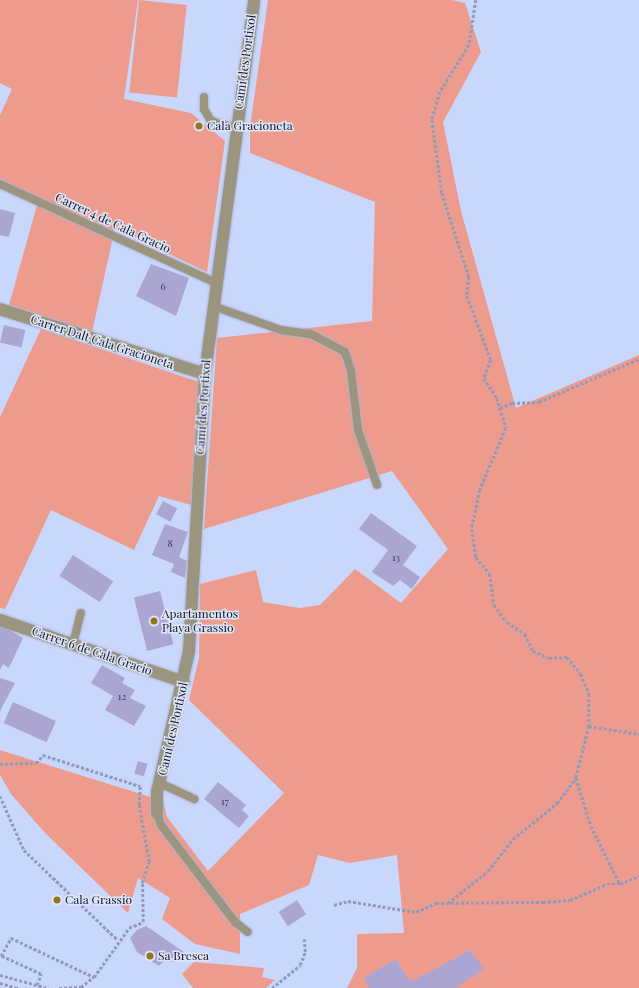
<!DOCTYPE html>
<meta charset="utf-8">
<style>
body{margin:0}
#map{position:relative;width:639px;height:988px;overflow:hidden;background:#cad7fd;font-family:"Playfair Display",serif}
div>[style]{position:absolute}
.green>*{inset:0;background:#ed9b8c;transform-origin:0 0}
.building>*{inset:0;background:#aba5d4;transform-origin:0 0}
.path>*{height:2.5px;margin-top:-1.25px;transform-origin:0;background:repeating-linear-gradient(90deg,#909aba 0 3px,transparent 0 5px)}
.roads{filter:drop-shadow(0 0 1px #a9b4d6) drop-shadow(0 0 1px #a9b4d6)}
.lane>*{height:8px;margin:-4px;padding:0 4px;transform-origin:4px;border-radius:4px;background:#9b947f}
.street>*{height:12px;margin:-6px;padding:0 6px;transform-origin:6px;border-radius:6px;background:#9b947f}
.dots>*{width:11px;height:11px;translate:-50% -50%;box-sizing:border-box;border:2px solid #dee5f8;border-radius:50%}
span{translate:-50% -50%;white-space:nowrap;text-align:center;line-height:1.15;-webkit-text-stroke:3px #dee5f8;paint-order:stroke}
.number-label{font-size:10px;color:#373951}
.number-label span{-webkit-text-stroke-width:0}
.street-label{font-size:12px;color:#101525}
.poi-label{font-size:12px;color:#101525}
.left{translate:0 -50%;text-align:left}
</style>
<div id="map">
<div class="green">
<i style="clip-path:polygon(0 0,138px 0,124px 99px,191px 113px,225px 141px,207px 272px,115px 228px,92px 332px,9px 305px,39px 198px,0 179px,0 115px,12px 89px,0 83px)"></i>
<i style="left:139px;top:0;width:48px;height:93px;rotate:6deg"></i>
<i style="clip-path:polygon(268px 0,452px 0,465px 3px,481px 52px,443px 122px,461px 211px,516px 408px,639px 355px,639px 988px,347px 988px,357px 968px,357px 934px,404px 933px,397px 855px,350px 863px,318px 855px,309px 885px,240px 914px,240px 954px,195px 944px,162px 919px,170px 898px,138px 878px,128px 913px,45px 833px,11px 794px,0 775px,0 750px,163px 801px,167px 817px,208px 871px,284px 793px,189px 700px,199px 658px,200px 584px,256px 570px,263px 602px,299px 608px,320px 605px,355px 569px,401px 603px,448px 549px,392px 471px,204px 529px,217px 338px,372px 321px,375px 202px,250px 153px,250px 127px)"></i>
<i style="clip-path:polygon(41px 329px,199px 382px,191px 505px,159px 496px,134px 550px,51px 510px,5px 609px,0 608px,0 417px)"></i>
<i style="clip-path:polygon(194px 962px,264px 968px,262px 977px,275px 980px,266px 988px,193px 988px,182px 974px)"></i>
</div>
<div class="building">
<i style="clip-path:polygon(0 209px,15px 213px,9px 237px,0 235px)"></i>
<i style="clip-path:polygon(151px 264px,189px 278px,176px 316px,136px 296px)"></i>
<i style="left:4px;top:325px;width:22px;height:18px;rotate:13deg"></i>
<i style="left:163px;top:501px;width:16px;height:15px;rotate:27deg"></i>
<i style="clip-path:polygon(371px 513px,417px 546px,403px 565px,420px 577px,412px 589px,400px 580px,393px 586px,372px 572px,388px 550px,359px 529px)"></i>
<i style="clip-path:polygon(165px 524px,188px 532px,179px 557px,187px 561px,185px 578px,171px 572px,174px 564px,152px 555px)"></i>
<i style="left:73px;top:555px;width:48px;height:25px;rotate:33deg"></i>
<i style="left:160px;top:591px;width:55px;height:27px;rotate:76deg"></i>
<i style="clip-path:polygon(0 624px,23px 638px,9px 668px,3px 664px,0 670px)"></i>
<i style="clip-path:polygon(102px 665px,125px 678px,122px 683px,135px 690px,130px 698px,146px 706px,134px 726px,105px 710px,113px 696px,91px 683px)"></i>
<i style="clip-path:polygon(0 678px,15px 683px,0 711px)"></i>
<i style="left:13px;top:702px;width:47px;height:23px;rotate:24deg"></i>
<i style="left:138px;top:761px;width:10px;height:13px;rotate:17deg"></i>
<i style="clip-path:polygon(218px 782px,246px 805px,242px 810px,249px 816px,239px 828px,204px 799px)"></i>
<i style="left:297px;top:900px;width:17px;height:22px;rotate:57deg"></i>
<i style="clip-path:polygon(146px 926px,184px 952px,181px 958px,175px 956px,174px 962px,164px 961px,159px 966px,137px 952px,130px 938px,137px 930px)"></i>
<i style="clip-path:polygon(470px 950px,484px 969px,455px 988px,369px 988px,364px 978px,396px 959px,408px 979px,413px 981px)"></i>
</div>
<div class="path">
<i style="left:476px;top:0;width:46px;rotate:98.8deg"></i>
<i style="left:469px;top:45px;width:55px;rotate:121.7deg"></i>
<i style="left:440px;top:92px;width:29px;rotate:106deg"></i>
<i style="left:432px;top:120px;width:74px;rotate:82.2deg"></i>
<i style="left:442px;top:193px;width:88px;rotate:72.2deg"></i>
<i style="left:469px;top:277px;width:19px;rotate:96deg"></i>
<i style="left:467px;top:296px;width:68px;rotate:69.4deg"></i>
<i style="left:491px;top:360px;width:19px;rotate:111deg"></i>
<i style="left:484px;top:378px;width:24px;rotate:57deg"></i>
<i style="left:497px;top:398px;width:31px;rotate:73deg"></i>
<i style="left:506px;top:428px;width:67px;rotate:112.8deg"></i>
<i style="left:480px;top:490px;width:40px;rotate:102deg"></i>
<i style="left:472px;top:529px;width:28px;rotate:82deg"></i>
<i style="left:476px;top:557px;width:22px;rotate:51deg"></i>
<i style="left:490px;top:574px;width:31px;rotate:83deg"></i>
<i style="left:494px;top:605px;width:21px;rotate:53deg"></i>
<i style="left:507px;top:622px;width:22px;rotate:34deg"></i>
<i style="left:525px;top:634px;width:19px;rotate:65deg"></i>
<i style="left:533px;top:651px;width:17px;rotate:24deg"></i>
<i style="left:549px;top:658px;width:18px;rotate:-3deg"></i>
<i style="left:567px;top:657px;width:22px;rotate:51deg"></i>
<i style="left:581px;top:674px;width:22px;rotate:68deg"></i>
<i style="left:589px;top:694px;width:32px;rotate:90deg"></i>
<i style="left:589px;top:726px;width:54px;rotate:104deg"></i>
<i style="left:576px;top:778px;width:50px;rotate:72.6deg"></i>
<i style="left:591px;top:826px;width:65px;rotate:63.4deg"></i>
<i style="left:500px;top:408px;width:13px;rotate:-23deg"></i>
<i style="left:512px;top:403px;width:27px;rotate:-2deg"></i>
<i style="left:539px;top:402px;width:109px;rotate:-23.3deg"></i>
<i style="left:589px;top:726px;width:51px;rotate:9.1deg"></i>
<i style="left:0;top:764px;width:36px;rotate:-2deg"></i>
<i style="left:36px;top:763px;width:11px;rotate:-49deg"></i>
<i style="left:43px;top:755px;width:102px;rotate:17.7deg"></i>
<i style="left:0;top:796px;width:59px;rotate:66deg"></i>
<i style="left:24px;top:850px;width:130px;rotate:43.8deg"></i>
<i style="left:448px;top:903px;width:51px;rotate:-38.7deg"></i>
<i style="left:488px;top:871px;width:41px;rotate:-52deg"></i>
<i style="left:513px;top:839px;width:57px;rotate:-39.3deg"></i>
<i style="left:557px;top:803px;width:31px;rotate:-53deg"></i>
<i style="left:334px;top:905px;width:15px;rotate:-16deg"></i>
<i style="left:348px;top:901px;width:69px;rotate:9.2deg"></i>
<i style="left:416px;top:912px;width:22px;rotate:-24deg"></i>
<i style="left:436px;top:903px;width:107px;rotate:-0.5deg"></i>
<i style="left:543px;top:902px;width:27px;rotate:-4deg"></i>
<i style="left:570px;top:900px;width:40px;rotate:-23.4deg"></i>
<i style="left:607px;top:884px;width:13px"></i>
<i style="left:620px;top:884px;width:21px;rotate:-23deg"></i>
<i style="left:0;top:975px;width:50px;rotate:15.2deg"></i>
<i style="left:0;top:983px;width:19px;rotate:16deg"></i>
<i style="left:37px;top:985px;width:12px;rotate:-70deg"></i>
<i style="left:41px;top:974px;width:44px;rotate:-155.8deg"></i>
<i style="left:1px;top:956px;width:21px;rotate:-61deg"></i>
<i style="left:11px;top:938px;width:92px;rotate:25.2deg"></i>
<i style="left:59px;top:988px;width:22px;rotate:-3deg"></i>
<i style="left:81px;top:987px;width:16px;rotate:-38deg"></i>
<i style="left:94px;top:977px;width:60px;rotate:-54.5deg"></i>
<i style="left:129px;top:928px;width:15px;rotate:-23deg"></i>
<i style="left:143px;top:922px;width:39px;rotate:-91deg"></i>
<i style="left:142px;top:883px;width:22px;rotate:-72deg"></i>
<i style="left:149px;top:862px;width:58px;rotate:-100deg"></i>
<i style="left:139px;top:805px;width:19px;rotate:-87deg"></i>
<i style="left:272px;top:988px;width:36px;rotate:-39deg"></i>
<i style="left:300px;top:965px;width:14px;rotate:-69deg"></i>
<i style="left:305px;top:952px;width:13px;rotate:-94deg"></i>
</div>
<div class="roads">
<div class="lane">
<i style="left:204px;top:97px;width:12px;rotate:90deg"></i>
<i style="left:204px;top:109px;width:14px;rotate:60deg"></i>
<i style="left:211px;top:121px;width:26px;rotate:16deg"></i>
<i style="left:0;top:184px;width:238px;rotate:24.6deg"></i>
<i style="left:213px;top:306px;width:72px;rotate:19.4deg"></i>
<i style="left:281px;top:330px;width:30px;rotate:8deg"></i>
<i style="left:311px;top:334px;width:38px;rotate:28deg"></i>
<i style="left:345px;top:352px;width:20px;rotate:72deg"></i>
<i style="left:351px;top:371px;width:59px;rotate:83.2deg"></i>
<i style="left:358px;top:430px;width:58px;rotate:70.9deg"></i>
<i style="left:73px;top:644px;width:32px;rotate:-76deg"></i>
<i style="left:160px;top:783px;width:38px;rotate:25deg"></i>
<i style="left:157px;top:813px;width:13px;rotate:72deg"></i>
<i style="left:161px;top:825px;width:122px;rotate:52.7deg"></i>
<i style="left:235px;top:922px;width:16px;rotate:38deg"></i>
</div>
<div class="street">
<i style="left:0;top:309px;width:215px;rotate:17.6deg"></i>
<i style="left:0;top:620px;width:194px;rotate:18.6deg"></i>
<i style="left:157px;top:813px;width:21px;rotate:-90deg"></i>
<i style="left:157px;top:792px;width:145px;rotate:-77.2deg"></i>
<i style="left:189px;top:651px;width:277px;rotate:-86.7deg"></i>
<i style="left:205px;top:374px;width:377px;rotate:-82.5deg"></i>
</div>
</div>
<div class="dots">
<i style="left:199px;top:126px;background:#92771d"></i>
<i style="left:154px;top:621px;background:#92771d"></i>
<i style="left:57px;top:900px;background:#92771d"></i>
<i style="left:150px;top:956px;background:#92771d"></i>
</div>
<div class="number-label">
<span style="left:163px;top:287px">6</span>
<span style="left:170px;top:544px">8</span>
<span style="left:396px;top:558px">13</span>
<span style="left:122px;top:697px">12</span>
<span style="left:225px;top:802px">17</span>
</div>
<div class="street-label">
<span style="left:245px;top:62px;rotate:-82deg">Camí des Portixol</span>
<span style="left:113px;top:223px;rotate:25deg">Carrer 4 de Cala Gracio</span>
<span style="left:102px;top:342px;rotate:18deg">Carrer Dalt Cala Gracioneta</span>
<span style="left:203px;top:407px;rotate:-86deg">Camí des Portixol</span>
<span style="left:92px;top:651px;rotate:19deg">Carrer 6 de Cala Gracio</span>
<span style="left:173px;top:729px;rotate:-77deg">Camí des Portixol</span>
</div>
<div class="poi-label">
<span class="left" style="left:207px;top:126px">Cala Gracioneta</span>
<span class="left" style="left:162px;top:621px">Apartamentos<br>Playa Grassio</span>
<span class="left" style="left:65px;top:900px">Cala Grassio</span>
<span class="left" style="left:158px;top:956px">Sa Bresca</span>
</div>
</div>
